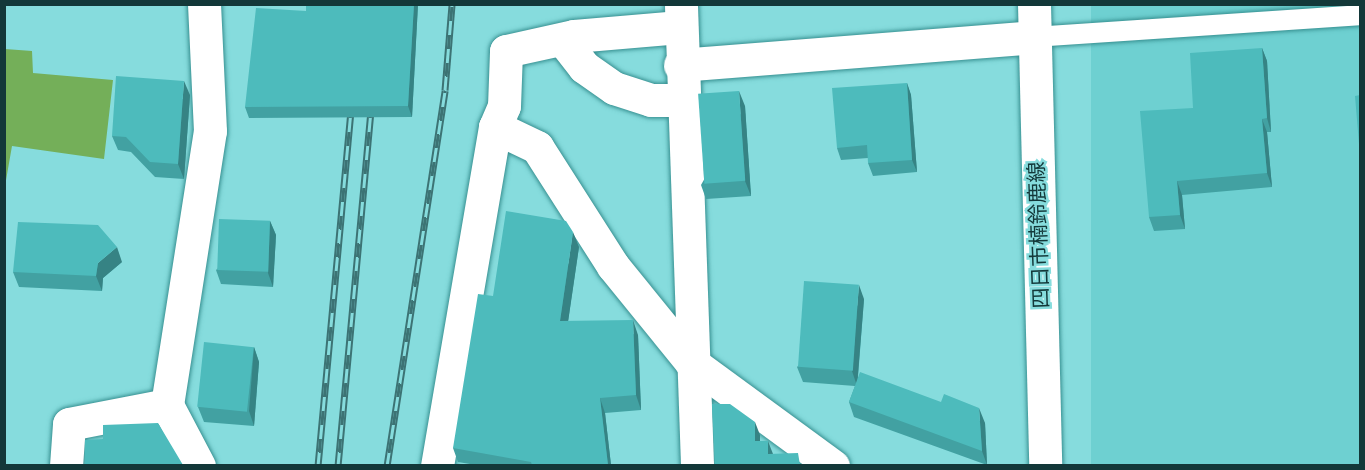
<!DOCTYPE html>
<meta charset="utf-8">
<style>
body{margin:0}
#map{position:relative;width:1365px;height:470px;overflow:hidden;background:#86dcdd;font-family:"Noto Sans","Noto Sans JP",sans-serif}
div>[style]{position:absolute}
.built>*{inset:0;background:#6ed0d1;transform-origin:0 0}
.green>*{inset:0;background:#74af59}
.roads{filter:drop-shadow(0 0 2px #379091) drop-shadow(0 0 2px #379091)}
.lane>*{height:20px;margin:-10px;padding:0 10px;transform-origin:10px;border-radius:10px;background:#fff}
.street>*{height:33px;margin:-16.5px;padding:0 16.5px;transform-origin:16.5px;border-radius:16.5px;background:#fff}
.primary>*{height:33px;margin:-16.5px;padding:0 16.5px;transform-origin:16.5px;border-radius:16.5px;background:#fff}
.rail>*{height:7px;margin-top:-3.5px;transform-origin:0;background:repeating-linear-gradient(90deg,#86dcdd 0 14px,#3c7374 0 28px);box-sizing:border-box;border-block:2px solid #3c7374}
.wall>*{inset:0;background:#42a1a2}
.shaded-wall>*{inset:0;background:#368384}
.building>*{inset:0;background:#4dbbbc;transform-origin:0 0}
span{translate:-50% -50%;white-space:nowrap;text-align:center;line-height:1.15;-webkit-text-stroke:5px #86dcdd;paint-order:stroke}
.street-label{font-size:21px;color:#133839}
.frame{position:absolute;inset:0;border:6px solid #133839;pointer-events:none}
</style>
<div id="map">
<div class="built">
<i style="left:1091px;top:5px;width:269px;height:460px"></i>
</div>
<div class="green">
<i style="clip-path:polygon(5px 49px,32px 51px,33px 73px,113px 80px,104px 159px,12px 146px,5px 186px)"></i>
</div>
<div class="roads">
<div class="lane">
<i style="left:1032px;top:37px;width:329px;rotate:-3.8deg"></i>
</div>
<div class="street">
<i style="left:681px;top:6px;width:460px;rotate:88deg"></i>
<i style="left:563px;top:40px;width:34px;rotate:52deg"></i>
<i style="left:584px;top:67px;width:37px;rotate:35deg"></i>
<i style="left:614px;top:88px;width:39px;rotate:18deg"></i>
<i style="left:651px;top:100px;width:30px"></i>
<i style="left:680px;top:65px;width:353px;rotate:-4.5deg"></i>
<i style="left:495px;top:127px;width:47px;rotate:25.5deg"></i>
<i style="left:537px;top:147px;width:141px;rotate:57.4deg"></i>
<i style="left:613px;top:266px;width:124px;rotate:50.9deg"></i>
<i style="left:691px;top:362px;width:176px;rotate:36.2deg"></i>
<i style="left:66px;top:466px;width:42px;rotate:-85.9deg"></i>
<i style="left:69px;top:424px;width:100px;rotate:-11deg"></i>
<i style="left:199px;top:466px;width:69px;rotate:-117.7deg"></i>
<i style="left:167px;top:405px;width:277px;rotate:-81.1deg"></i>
<i style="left:210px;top:131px;width:127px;rotate:-92.7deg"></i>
<i style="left:437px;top:466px;width:344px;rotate:-80.3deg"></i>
<i style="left:495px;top:127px;width:23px;rotate:-67deg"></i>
<i style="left:504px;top:106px;width:55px;rotate:-87.9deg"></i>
<i style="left:506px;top:51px;width:70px;rotate:-12.4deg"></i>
<i style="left:574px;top:36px;width:106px;rotate:-4.9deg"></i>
</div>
<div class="primary">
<i style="left:1034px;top:4px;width:462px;rotate:88.6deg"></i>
</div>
</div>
<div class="rail">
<i style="left:318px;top:466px;width:368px;rotate:-84.7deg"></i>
<i style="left:338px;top:466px;width:368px;rotate:-84.7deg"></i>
<i style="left:387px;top:466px;width:380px;rotate:-81.2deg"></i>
<i style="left:445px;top:90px;width:86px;rotate:-85.3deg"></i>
</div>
<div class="wall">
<i style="clip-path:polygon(306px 4px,418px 4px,412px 117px,249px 118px,245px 107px,306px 11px)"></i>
<i style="clip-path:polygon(1262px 48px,1267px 61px,1271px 132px,1267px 132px,1272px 187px,1182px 195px,1185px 229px,1154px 231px,1149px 217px,1193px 108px)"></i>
<i style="clip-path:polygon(907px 83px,911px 95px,917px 172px,873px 176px,868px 163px,868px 158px,841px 160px,837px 148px)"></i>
<i style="clip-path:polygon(190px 95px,184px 179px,155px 177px,131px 152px,118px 150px,112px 136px)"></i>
<i style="clip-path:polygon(745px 106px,751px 196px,706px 199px,701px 185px)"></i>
<i style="clip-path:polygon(270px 221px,276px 235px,273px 287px,221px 284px,216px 270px)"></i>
<i style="clip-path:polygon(579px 247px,568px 321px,638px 335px,641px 410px,605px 413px,611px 465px,476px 465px,458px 462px,453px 448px)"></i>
<i style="clip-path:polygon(122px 262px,103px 278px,102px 291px,19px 287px,13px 272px)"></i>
<i style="clip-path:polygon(864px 299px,858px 377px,985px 423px,987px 465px,854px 417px,849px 402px,855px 386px,803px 382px,797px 367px)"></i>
<i style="clip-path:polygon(254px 347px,259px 362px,254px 426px,204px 422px,198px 407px)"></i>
</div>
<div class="shaded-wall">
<i style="clip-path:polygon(414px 4px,418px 4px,412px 117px,408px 106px)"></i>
<i style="clip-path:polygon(1262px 48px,1267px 61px,1271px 132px,1267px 118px)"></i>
<i style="clip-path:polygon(184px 81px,190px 95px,184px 179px,178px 164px)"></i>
<i style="clip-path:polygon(907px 83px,911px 95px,917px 172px,912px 160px)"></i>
<i style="clip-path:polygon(739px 91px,745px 106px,751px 196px,745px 181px)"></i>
<i style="clip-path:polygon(1262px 119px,1267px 132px,1272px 187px,1267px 173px)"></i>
<i style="clip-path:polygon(1177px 181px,1182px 195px,1185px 229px,1180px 215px)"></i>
<i style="clip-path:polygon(270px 221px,276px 235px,273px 287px,268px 273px)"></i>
<i style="clip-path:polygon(573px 232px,579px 247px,566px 336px,560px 321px)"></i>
<i style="clip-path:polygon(117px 247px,122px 262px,103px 278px,102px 291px,96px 276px,98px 263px)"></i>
<i style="clip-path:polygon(859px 285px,864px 299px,857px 386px,852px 371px)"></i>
<i style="clip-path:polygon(633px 320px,638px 335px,641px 410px,636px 395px)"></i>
<i style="clip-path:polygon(254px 347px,259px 362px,254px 426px,249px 411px)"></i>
<i style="clip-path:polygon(600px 398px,605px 413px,611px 465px,608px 465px)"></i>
<i style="clip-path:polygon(979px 408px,985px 423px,987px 465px,982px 451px)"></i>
<i style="clip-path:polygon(755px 422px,760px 435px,760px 455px,755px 441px)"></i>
<i style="clip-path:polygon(768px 441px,773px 454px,768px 454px)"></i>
</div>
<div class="building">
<i style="clip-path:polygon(306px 4px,414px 4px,408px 106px,245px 107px,256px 8px,306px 11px)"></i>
<i style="clip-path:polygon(1262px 48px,1267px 118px,1262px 119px,1267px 173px,1177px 181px,1180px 215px,1149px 217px,1140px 111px,1193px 108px,1190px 53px)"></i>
<i style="clip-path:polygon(116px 76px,184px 81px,178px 164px,150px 162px,126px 137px,112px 136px)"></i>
<i style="clip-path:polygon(907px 83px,912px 160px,868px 163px,867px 145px,837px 148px,832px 88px)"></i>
<i style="left:739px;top:91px;width:90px;height:41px;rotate:86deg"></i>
<i style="clip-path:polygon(1360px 95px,1360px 143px,1359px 144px,1355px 96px)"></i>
<i style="clip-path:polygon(506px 211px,566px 221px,573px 232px,560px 321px,633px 320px,636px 395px,600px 398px,608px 465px,532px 465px,531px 462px,453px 448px,478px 294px,493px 296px)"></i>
<i style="left:219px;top:219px;width:51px;height:51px;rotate:2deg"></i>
<i style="clip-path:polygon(18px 222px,98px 225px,117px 247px,98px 263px,96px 276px,13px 272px)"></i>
<i style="left:804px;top:281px;width:55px;height:86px;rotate:4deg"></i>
<i style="left:204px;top:342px;width:50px;height:65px;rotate:6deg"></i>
<i style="clip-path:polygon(860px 372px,941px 402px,944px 394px,979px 408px,982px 451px,849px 402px)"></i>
<i style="clip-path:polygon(712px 404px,730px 404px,755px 422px,755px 441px,768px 441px,768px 454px,798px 453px,800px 465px,715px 465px)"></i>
<i style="clip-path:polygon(158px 423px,183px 465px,85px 465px,85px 440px,103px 439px,103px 425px)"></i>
</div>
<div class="street-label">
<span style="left:1038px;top:235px;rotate:-92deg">四日市楠鈴鹿線</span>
</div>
<div class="frame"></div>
</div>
